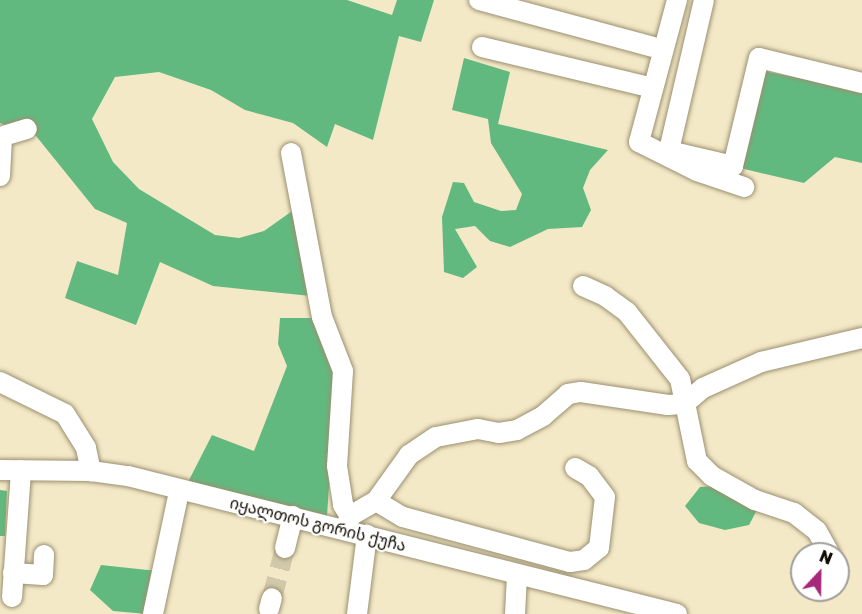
<!DOCTYPE html>
<meta charset="utf-8">
<style>
body{margin:0}
#map{position:relative;width:862px;height:614px;overflow:hidden;background:#f4e9c7;font-family:"Golos Text","Noto Sans Georgian",sans-serif}
div>[style]{position:absolute}
.forest>*{inset:0;background:#62b97f}
.minor-tunnel>*{height:20px;margin-top:-10px;transform-origin:0;background:repeating-linear-gradient(90deg,#d2c8aa 0 20px,transparent 0 30px)}
.roads{filter:drop-shadow(0 0 2px #9a9070) drop-shadow(0 0 2px #9a9070)}
.minor>*{height:20px;margin:-10px;padding:0 10px;transform-origin:10px;border-radius:10px;background:#fff}
span{translate:-50% -50%;white-space:nowrap;text-align:center;line-height:1.15;-webkit-text-stroke:4.5px #fff;paint-order:stroke}
.street-label{font-size:16px;color:#110d03}
.north{position:absolute;left:790px;top:542px;width:60px;height:60px;box-sizing:border-box;background:#fff;border:2px solid #a09e9a;border-radius:50%;rotate:22deg;font-size:16px;font-weight:700;line-height:24px;text-align:center;color:#110d03}
.north::after{content:'';display:block;margin:auto;width:21px;height:27px;background:#a5287b;clip-path:polygon(50% 0,100% 100%,50% 72%,0 100%)}
</style>
<div id="map">
<div class="forest">
<i style="clip-path:polygon(0 0,347px 0,392px 15px,397px 0,434px 0,421px 42px,399px 36px,373px 140px,335px 124px,327px 147px,293px 123px,245px 110px,211px 90px,159px 72px,115px 77px,92px 119px,113px 162px,139px 189px,215px 235px,239px 238px,264px 231px,295px 209px,311px 296px,213px 286px,160px 262px,136px 325px,65px 298px,77px 261px,118px 275px,127px 223px,95px 209px,28px 126px,10px 127px,0 123px)"></i>
<i style="clip-path:polygon(464px 58px,510px 72px,498px 124px,608px 150px,590px 170px,583px 188px,591px 210px,582px 227px,548px 229px,510px 247px,490px 241px,475px 226px,455px 229px,477px 267px,463px 278px,444px 272px,442px 217px,453px 182px,464px 183px,474px 202px,501px 211px,516px 210px,522px 194px,491px 143px,488px 119px,452px 110px)"></i>
<i style="clip-path:polygon(763px 71px,862px 91px,862px 163px,835px 157px,804px 183px,740px 168px)"></i>
<i style="clip-path:polygon(280px 318px,313px 318px,337px 369px,327px 516px,186px 486px,212px 435px,254px 451px,287px 366px,278px 344px)"></i>
<i style="clip-path:polygon(716px 486px,757px 510px,749px 525px,725px 530px,699px 523px,685px 506px,700px 487px)"></i>
<i style="clip-path:polygon(0 490px,7px 491px,5px 536px,0 536px)"></i>
<i style="clip-path:polygon(101px 565px,157px 571px,147px 614px,113px 611px,90px 590px)"></i>
</div>
<div class="minor-tunnel">
<i style="left:272px;top:598px;width:52px;rotate:-75.4deg"></i>
</div>
<div class="roads">
<div class="minor">
<i style="left:479px;top:0;width:180px;rotate:15.1deg"></i>
<i style="left:677px;top:0;width:147px;rotate:105deg"></i>
<i style="left:639px;top:142px;width:65px;rotate:26.6deg"></i>
<i style="left:697px;top:171px;width:50px;rotate:18.8deg"></i>
<i style="left:704px;top:0;width:155px;rotate:103.1deg"></i>
<i style="left:669px;top:151px;width:66px;rotate:13.2deg"></i>
<i style="left:733px;top:166px;width:111px;rotate:-76.5deg"></i>
<i style="left:759px;top:58px;width:106px;rotate:13.6deg"></i>
<i style="left:482px;top:47px;width:176px;rotate:13.5deg"></i>
<i style="left:0;top:137px;width:28px;rotate:-17deg"></i>
<i style="left:291px;top:153px;width:167px;rotate:79.3deg"></i>
<i style="left:322px;top:317px;width:58px;rotate:68.7deg"></i>
<i style="left:343px;top:371px;width:95px;rotate:93.6deg"></i>
<i style="left:337px;top:466px;width:39px;rotate:81deg"></i>
<i style="left:343px;top:505px;width:13px;rotate:58deg"></i>
<i style="left:350px;top:516px;width:12px;rotate:110deg"></i>
<i style="left:0;top:176px;width:38px;rotate:-87deg"></i>
<i style="left:583px;top:286px;width:24px;rotate:24deg"></i>
<i style="left:605px;top:296px;width:27px;rotate:36deg"></i>
<i style="left:627px;top:312px;width:85px;rotate:51.7deg"></i>
<i style="left:680px;top:379px;width:84px;rotate:78.3deg"></i>
<i style="left:697px;top:461px;width:21px;rotate:45deg"></i>
<i style="left:712px;top:476px;width:49px;rotate:29.2deg"></i>
<i style="left:755px;top:500px;width:41px;rotate:18.4deg"></i>
<i style="left:794px;top:513px;width:29px;rotate:38deg"></i>
<i style="left:817px;top:531px;width:26px;rotate:61deg"></i>
<i style="left:0;top:382px;width:72px;rotate:26.2deg"></i>
<i style="left:65px;top:414px;width:40px;rotate:58deg"></i>
<i style="left:86px;top:448px;width:24px;rotate:78deg"></i>
<i style="left:0;top:470px;width:91px;rotate:0.6deg"></i>
<i style="left:91px;top:471px;width:37px;rotate:8deg"></i>
<i style="left:128px;top:476px;width:566px;rotate:14.11deg"></i>
<i style="left:376px;top:501px;width:31px;rotate:31deg"></i>
<i style="left:403px;top:517px;width:173px;rotate:15.1deg"></i>
<i style="left:570px;top:562px;width:14px;rotate:-8deg"></i>
<i style="left:584px;top:560px;width:19px;rotate:-39deg"></i>
<i style="left:599px;top:548px;width:51px;rotate:-83.3deg"></i>
<i style="left:605px;top:497px;width:26px;rotate:-127deg"></i>
<i style="left:589px;top:476px;width:16px;rotate:-150deg"></i>
<i style="left:350px;top:516px;width:30px;rotate:-30deg"></i>
<i style="left:376px;top:501px;width:57px;rotate:-54.3deg"></i>
<i style="left:409px;top:455px;width:32px;rotate:-34deg"></i>
<i style="left:436px;top:437px;width:43px;rotate:-10.8deg"></i>
<i style="left:478px;top:429px;width:21px;rotate:11deg"></i>
<i style="left:499px;top:433px;width:18px;rotate:-9deg"></i>
<i style="left:517px;top:430px;width:30px;rotate:-28deg"></i>
<i style="left:543px;top:416px;width:33px;rotate:-41deg"></i>
<i style="left:568px;top:394px;width:13px;rotate:-9deg"></i>
<i style="left:581px;top:392px;width:88px;rotate:8.5deg"></i>
<i style="left:668px;top:405px;width:16px;rotate:-4deg"></i>
<i style="left:684px;top:404px;width:25px;rotate:-40deg"></i>
<i style="left:703px;top:388px;width:64px;rotate:-24.1deg"></i>
<i style="left:761px;top:362px;width:104px;rotate:-13.4deg"></i>
<i style="left:285px;top:548px;width:33px;rotate:-76deg"></i>
<i style="left:13px;top:573px;width:30px;rotate:4deg"></i>
<i style="left:43px;top:575px;width:20px;rotate:-87deg"></i>
<i style="left:12px;top:597px;width:127px;rotate:-85.9deg"></i>
<i style="left:269px;top:609px;width:11px;rotate:-75deg"></i>
<i style="left:153px;top:614px;width:125px;rotate:-78deg"></i>
<i style="left:357px;top:614px;width:80px;rotate:-82.8deg"></i>
<i style="left:515px;top:614px;width:39px;rotate:-87deg"></i>
</div>
</div>
<div class="street-label">
<span style="left:318px;top:524px;rotate:14deg">იყალთოს გორის ქუჩა</span>
</div>
<div class="north">N</div>
</div>
